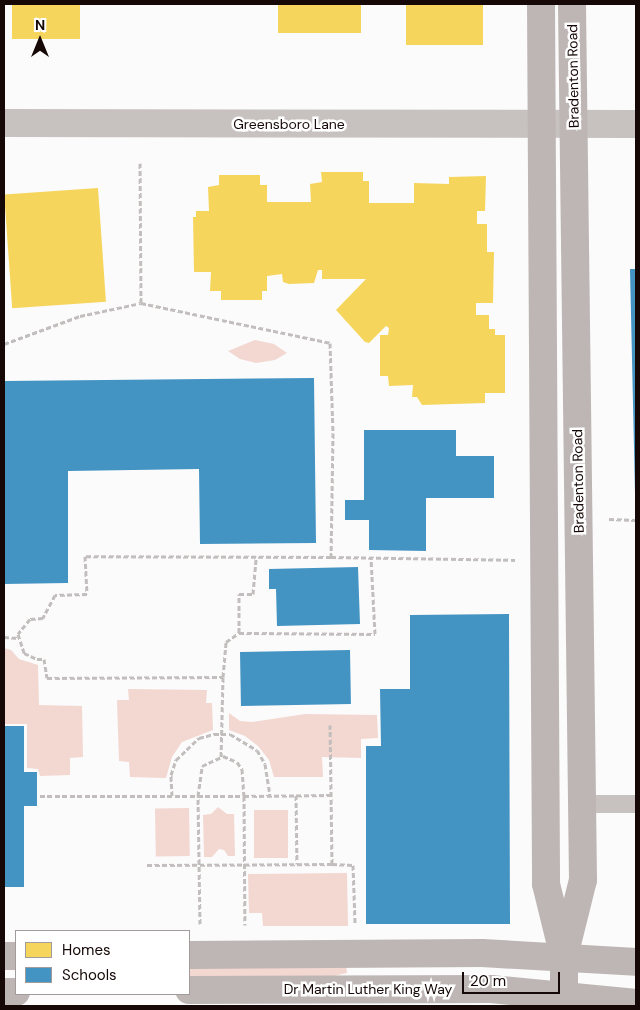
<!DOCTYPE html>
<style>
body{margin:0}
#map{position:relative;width:640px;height:1010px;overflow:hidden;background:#fbfbfb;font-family:"DM Sans",sans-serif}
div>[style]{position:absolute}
.green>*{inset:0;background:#f3d7d1;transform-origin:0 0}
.homes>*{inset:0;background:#f6d55c;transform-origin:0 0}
.schools>*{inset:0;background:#4393c3;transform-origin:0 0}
.path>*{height:3px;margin-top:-1.5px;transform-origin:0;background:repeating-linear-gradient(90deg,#c2bebd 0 5px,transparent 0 7.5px)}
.lane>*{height:18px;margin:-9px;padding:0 9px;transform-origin:9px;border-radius:9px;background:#c7c2c0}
.street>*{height:28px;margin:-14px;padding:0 14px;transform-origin:14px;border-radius:14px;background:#c7c2c0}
.secondary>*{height:28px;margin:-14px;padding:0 14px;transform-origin:14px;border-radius:14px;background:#bdb6b4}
span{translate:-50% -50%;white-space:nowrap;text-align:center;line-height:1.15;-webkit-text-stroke:5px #fff;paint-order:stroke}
.street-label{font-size:14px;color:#150806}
.frame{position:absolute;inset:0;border:5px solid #150806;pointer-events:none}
.legend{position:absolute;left:15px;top:930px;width:175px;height:65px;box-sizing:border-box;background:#fff;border:1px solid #a19c9b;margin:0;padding:6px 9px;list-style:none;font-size:15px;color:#150806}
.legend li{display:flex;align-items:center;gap:10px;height:25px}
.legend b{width:25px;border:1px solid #a19c9b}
.north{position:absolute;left:15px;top:15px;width:50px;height:50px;-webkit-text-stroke:4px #fff;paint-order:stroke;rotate:0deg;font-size:14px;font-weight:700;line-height:20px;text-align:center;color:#150806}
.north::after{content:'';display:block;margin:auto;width:18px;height:22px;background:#150806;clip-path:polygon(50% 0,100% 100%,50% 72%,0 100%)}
.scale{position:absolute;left:462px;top:972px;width:98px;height:22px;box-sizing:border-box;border:2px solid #150806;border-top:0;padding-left:6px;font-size:15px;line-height:18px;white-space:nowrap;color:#150806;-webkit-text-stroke:4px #fff;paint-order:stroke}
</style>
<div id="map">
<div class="green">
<i style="clip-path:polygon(255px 340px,274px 344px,287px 353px,275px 360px,256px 363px,240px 359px,228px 351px)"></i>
<i style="clip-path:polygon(4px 648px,11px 650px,19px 659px,38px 665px,39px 705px,82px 706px,83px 757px,70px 758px,70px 775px,40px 776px,38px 769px,27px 768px,27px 724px,4px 724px)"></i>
<i style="clip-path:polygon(128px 689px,207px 690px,206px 703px,212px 703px,213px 730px,182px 742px,172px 757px,166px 778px,130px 777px,129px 762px,119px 761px,117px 700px,129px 700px)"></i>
<i style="clip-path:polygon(229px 713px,240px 721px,252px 722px,305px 714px,377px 715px,378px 738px,361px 739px,361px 758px,322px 757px,323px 777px,274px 777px,269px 760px,258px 746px,245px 736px,229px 730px)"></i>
<i style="clip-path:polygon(218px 807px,227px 814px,234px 814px,235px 856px,228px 856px,224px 850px,219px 849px,212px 857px,204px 857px,203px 815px,211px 814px)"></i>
<i style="left:189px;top:808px;width:48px;height:34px;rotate:89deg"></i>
<i style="left:254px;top:810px;width:34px;height:48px"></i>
<i style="clip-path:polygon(347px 873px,348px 926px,263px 926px,262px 913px,249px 913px,248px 874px)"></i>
<i style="clip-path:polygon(346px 965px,347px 973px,330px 977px,189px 979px,189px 966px)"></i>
</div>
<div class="homes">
<i style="left:12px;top:4px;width:68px;height:35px"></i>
<i style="left:278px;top:4px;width:83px;height:29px"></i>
<i style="left:406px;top:4px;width:77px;height:41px"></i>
<i style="clip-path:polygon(321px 172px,363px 172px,363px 181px,369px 181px,369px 203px,414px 203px,414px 183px,449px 184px,449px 177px,486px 176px,485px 211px,477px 211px,477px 224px,487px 224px,487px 252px,494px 252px,493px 303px,476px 303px,476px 315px,489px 315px,489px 329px,495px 329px,495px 335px,505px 335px,505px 393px,485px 393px,485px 403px,422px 405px,417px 397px,412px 397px,413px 385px,389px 386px,388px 376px,380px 376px,380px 335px,388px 335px,389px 328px,386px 326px,369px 343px,365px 342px,336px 310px,366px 279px,322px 279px,322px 270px,318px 270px,314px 283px,289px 284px,283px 282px,282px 274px,267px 276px,267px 291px,262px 291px,262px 300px,221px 300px,221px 291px,210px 291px,211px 272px,194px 272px,193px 217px,196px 217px,196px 211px,209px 211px,208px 187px,219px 185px,219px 175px,260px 175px,260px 185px,267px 185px,267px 202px,311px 202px,310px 184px,322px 182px)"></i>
<i style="left:98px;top:188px;width:114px;height:94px;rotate:86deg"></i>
</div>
<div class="schools">
<i style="clip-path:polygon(630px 269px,636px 269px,636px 493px,635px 493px)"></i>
<i style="clip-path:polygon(314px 378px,316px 543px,200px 544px,199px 469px,68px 471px,68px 583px,4px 584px,4px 381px)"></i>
<i style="clip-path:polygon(364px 430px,456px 430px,456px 456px,494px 456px,494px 498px,426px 498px,426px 551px,369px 550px,369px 520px,345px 520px,345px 500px,364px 500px)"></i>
<i style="clip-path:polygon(358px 567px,360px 624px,277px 626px,276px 589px,269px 589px,269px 569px)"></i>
<i style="clip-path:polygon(509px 614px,510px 924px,366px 924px,366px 746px,381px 746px,380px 689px,410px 689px,410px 615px)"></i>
<i style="left:350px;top:650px;width:54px;height:110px;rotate:89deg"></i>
<i style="clip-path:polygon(4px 726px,24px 726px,24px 772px,37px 772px,37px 806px,24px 806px,24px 887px,4px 887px)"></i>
</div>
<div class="path">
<i style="left:140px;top:163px;width:140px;rotate:89.6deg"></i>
<i style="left:4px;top:344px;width:81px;rotate:-20.2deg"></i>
<i style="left:80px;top:316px;width:62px;rotate:-12deg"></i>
<i style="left:141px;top:303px;width:193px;rotate:11.9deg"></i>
<i style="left:330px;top:343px;width:90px;rotate:88.1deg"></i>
<i style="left:333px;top:433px;width:124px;rotate:90.9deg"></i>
<i style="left:331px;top:557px;width:246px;rotate:-179.8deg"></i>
<i style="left:85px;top:556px;width:38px;rotate:87deg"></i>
<i style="left:87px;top:594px;width:32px;rotate:178deg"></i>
<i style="left:55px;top:595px;width:26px;rotate:118deg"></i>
<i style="left:43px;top:618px;width:13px;rotate:176deg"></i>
<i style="left:30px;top:619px;width:19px;rotate:129deg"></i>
<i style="left:18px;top:634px;width:20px;rotate:72deg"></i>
<i style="left:24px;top:653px;width:14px;rotate:25deg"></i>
<i style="left:37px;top:659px;width:7px"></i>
<i style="left:44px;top:659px;width:19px;rotate:81deg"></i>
<i style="left:47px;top:678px;width:176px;rotate:-0.3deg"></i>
<i style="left:223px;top:677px;width:80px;rotate:91.4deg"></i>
<i style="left:609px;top:519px;width:27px;rotate:2deg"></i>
<i style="left:331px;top:557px;width:184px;rotate:0.9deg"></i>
<i style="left:239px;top:633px;width:136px;rotate:0.4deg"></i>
<i style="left:375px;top:634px;width:76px;rotate:-93deg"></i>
<i style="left:4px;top:637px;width:14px;rotate:4deg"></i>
<i style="left:223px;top:677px;width:35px;rotate:-85deg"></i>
<i style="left:226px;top:642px;width:16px;rotate:-35deg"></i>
<i style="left:239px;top:633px;width:39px;rotate:-90deg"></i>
<i style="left:239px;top:594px;width:14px"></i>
<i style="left:253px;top:594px;width:38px;rotate:-85deg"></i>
<i style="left:296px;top:795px;width:69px;rotate:89.2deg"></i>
<i style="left:40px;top:796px;width:158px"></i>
<i style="left:198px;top:796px;width:30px;rotate:-82deg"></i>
<i style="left:202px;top:766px;width:23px;rotate:-25deg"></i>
<i style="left:223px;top:756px;width:15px;rotate:23deg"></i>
<i style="left:237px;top:762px;width:9px;rotate:54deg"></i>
<i style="left:242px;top:769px;width:27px;rotate:86deg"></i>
<i style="left:244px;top:796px;width:87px;rotate:-0.7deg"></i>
<i style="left:172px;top:796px;width:21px;rotate:-93deg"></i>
<i style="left:171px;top:775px;width:16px;rotate:-72deg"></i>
<i style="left:176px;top:760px;width:32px;rotate:-44deg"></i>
<i style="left:199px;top:738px;width:16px;rotate:-15deg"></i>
<i style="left:214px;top:734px;width:16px"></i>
<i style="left:230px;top:734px;width:31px;rotate:31deg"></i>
<i style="left:257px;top:750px;width:16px;rotate:60deg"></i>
<i style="left:265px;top:764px;width:32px;rotate:81deg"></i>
<i style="left:332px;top:864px;width:21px;rotate:3deg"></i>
<i style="left:353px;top:865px;width:58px;rotate:88deg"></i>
<i style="left:147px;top:865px;width:185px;rotate:-0.3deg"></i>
<i style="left:332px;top:864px;width:139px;rotate:-90.8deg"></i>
<i style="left:200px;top:924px;width:128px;rotate:-90.9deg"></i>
<i style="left:198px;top:796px;width:46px"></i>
<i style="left:244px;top:796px;width:129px;rotate:89.6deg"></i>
</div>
<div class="lane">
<i style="left:582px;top:804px;width:54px"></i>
</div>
<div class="street">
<i style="left:4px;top:123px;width:632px;rotate:0.09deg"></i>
</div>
<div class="secondary">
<i style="left:541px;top:4px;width:880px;rotate:89.67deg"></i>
<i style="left:546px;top:884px;width:71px;rotate:76.2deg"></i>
<i style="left:189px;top:955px;width:293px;rotate:-0.4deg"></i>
<i style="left:482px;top:953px;width:154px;rotate:3.3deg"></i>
<i style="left:4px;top:956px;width:12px"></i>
<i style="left:189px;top:990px;width:302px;rotate:-0.2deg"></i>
<i style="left:491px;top:989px;width:146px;rotate:5.5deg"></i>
<i style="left:4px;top:992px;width:12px"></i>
<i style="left:564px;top:1006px;width:50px;rotate:-90deg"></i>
<i style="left:564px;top:956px;width:78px;rotate:-76deg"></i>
<i style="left:583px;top:880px;width:876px;rotate:-90.72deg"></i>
</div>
<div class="street-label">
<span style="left:573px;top:76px;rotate:-91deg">Bradenton Road</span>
<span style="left:289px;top:124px">Greensboro Lane</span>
<span style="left:578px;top:481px;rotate:-91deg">Bradenton Road</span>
<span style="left:368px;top:989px">Dr Martin Luther King Way</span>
</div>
<div class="frame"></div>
<ul class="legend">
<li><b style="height:14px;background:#f6d55c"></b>Homes</li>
<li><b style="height:14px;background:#4393c3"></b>Schools</li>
</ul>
<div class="north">N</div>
<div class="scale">20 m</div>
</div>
